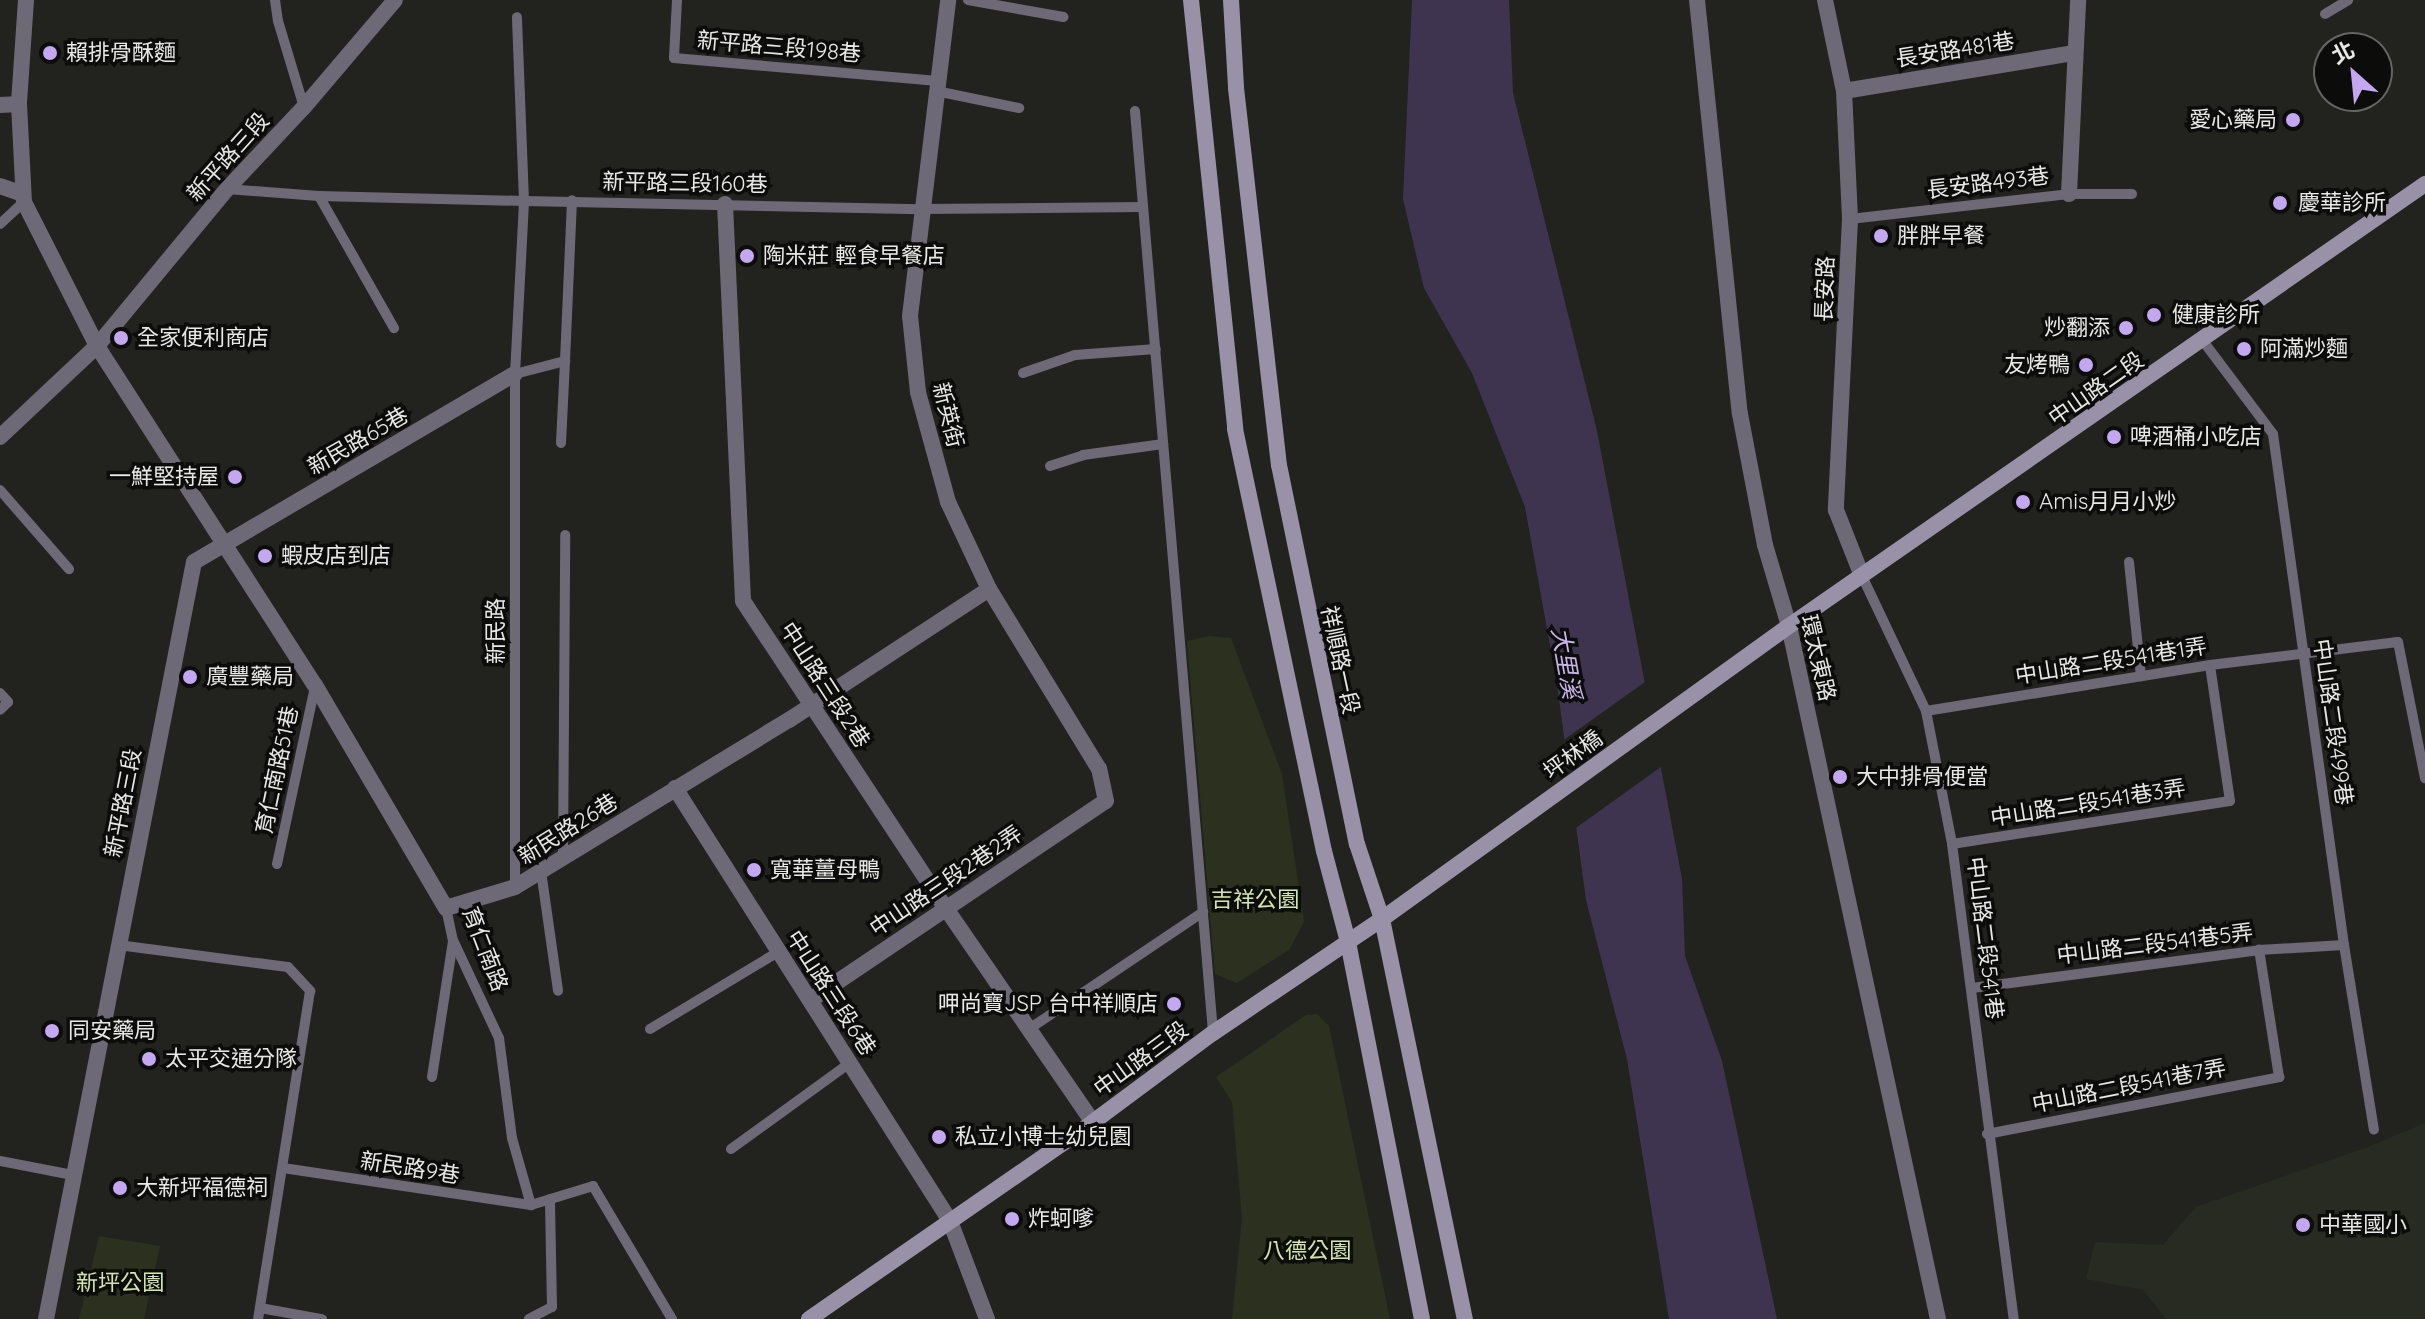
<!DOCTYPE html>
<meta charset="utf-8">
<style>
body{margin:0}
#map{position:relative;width:2425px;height:1319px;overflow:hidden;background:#22231f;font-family:Quicksand,"Noto Sans TC",sans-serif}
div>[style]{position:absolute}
.built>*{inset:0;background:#282b21}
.green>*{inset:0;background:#2c311f}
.water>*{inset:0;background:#3f3450}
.pier>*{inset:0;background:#22231f}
.lane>*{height:10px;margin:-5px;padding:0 5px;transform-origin:5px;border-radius:5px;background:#6e6977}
.street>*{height:16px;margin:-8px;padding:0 8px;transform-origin:8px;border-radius:8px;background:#6e6977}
.secondary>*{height:16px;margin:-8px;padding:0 8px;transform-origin:8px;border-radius:8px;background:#9991a8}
.dots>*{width:22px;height:22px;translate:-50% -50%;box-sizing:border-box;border:4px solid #0c0c0a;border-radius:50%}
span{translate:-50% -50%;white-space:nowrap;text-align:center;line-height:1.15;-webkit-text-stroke:7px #0c0c0a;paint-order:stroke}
.street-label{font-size:22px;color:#e8e9e6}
.poi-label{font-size:22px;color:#e8e9e6}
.left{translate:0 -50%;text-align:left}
.right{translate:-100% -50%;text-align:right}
.park-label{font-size:22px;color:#d3e5aa}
.water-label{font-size:24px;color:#c8b3ea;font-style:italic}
.north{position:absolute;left:2313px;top:32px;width:80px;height:80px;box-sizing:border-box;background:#0c0c0a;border:2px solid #646462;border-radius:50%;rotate:333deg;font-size:22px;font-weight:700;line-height:32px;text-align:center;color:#e8e9e6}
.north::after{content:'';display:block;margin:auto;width:28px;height:36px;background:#c4a7f1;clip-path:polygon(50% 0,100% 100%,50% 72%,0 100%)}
</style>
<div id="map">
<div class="built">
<i style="clip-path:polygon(2425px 1123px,2425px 1319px,2166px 1319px,2143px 1290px,2086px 1279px,2095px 1242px,2163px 1245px,2196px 1207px,2368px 1147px)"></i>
</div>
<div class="green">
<i style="clip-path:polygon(1209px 636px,1231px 638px,1282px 774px,1304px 922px,1289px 950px,1237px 983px,1215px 974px,1187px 641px)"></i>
<i style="clip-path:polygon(1317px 1014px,1329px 1026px,1390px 1319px,1232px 1319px,1242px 1218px,1232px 1102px,1216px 1077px,1306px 1015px)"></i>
<i style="clip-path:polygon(99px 1236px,160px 1246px,144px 1319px,79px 1319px)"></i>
</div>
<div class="water">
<i style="clip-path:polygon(1412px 0,1509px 0,1513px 93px,1597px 431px,1682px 879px,1685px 956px,1722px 1061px,1777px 1319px,1669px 1319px,1627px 1059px,1586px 900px,1557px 684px,1525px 507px,1472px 373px,1424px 288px,1403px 199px)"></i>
</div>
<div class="pier">
<i style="clip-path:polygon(1649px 679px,1665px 764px,1573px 830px,1561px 742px)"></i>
</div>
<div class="lane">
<i style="left:275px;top:0;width:21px;rotate:82deg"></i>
<i style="left:278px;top:21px;width:90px;rotate:73.2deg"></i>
<i style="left:677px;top:0;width:58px;rotate:93deg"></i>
<i style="left:674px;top:58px;width:265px;rotate:5deg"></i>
<i style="left:968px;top:0;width:97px;rotate:10.1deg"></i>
<i style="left:2325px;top:14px;width:27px;rotate:-31deg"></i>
<i style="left:936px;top:91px;width:85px;rotate:11.6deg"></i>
<i style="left:1135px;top:111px;width:925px;rotate:85.16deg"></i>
<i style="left:227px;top:189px;width:92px;rotate:4.4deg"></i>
<i style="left:319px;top:196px;width:205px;rotate:1.4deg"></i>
<i style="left:524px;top:201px;width:396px;rotate:1.2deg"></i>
<i style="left:920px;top:209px;width:223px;rotate:-0.5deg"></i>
<i style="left:319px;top:196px;width:152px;rotate:60.4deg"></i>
<i style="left:1850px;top:219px;width:220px;rotate:-6.5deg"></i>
<i style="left:2069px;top:194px;width:63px"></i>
<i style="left:0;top:224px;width:33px;rotate:-43deg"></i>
<i style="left:2203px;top:341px;width:116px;rotate:53deg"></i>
<i style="left:2273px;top:434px;width:516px;rotate:82.09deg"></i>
<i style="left:2344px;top:945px;width:187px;rotate:80.8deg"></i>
<i style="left:1023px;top:373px;width:55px;rotate:-19.1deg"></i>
<i style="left:1075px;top:355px;width:81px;rotate:-4.2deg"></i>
<i style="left:515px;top:374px;width:52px;rotate:-14.6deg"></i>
<i style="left:565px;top:361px;width:161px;rotate:-87.5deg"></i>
<i style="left:561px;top:443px;width:82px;rotate:-87.2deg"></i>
<i style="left:1050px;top:466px;width:35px;rotate:-18deg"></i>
<i style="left:1083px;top:455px;width:81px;rotate:-7.8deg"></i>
<i style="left:0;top:490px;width:105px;rotate:48.9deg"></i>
<i style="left:2129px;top:562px;width:115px;rotate:84deg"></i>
<i style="left:1862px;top:576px;width:149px;rotate:64.6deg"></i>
<i style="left:1926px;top:711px;width:136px;rotate:78.9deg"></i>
<i style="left:1952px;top:844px;width:479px;rotate:82.6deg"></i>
<i style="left:0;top:693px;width:12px;rotate:48deg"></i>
<i style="left:8px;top:702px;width:11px;rotate:135deg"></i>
<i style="left:1926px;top:711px;width:288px;rotate:-9.2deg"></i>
<i style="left:2210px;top:665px;width:189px;rotate:-7deg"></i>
<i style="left:2398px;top:642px;width:139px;rotate:78.8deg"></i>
<i style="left:1952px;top:844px;width:281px;rotate:-8.8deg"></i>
<i style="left:2230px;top:801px;width:137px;rotate:-98.4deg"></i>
<i style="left:563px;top:858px;width:323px;rotate:-89.6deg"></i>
<i style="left:277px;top:864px;width:182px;rotate:-77.9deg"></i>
<i style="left:541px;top:871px;width:121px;rotate:81.9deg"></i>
<i style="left:515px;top:887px;width:513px;rotate:-90deg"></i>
<i style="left:515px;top:374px;width:173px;rotate:-87deg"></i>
<i style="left:524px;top:201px;width:184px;rotate:-92.2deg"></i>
<i style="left:446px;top:908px;width:33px;rotate:78deg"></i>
<i style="left:453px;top:940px;width:108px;rotate:64.9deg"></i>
<i style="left:499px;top:1038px;width:101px;rotate:82.6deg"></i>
<i style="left:512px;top:1138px;width:70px;rotate:74.2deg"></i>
<i style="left:531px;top:1205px;width:65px;rotate:-17deg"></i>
<i style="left:593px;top:1186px;width:155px;rotate:59.3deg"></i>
<i style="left:118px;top:945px;width:171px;rotate:7.4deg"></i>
<i style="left:288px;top:967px;width:33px;rotate:47deg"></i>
<i style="left:310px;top:991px;width:332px;rotate:99deg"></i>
<i style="left:1972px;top:988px;width:290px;rotate:-7.5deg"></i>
<i style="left:2259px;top:950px;width:85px;rotate:-3.4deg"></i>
<i style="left:650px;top:1029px;width:149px;rotate:-31deg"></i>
<i style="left:1029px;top:1029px;width:210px;rotate:-33.9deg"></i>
<i style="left:432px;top:1077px;width:137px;rotate:-81.2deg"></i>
<i style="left:1987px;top:1134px;width:298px;rotate:-11deg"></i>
<i style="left:2279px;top:1077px;width:129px;rotate:-98.9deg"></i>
<i style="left:731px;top:1149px;width:147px;rotate:-35.9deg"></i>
<i style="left:0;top:1161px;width:74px;rotate:10.9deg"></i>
<i style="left:283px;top:1168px;width:251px;rotate:8.5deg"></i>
<i style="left:260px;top:1308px;width:63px;rotate:10.1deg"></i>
<i style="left:529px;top:1319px;width:26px;rotate:-28deg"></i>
<i style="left:552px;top:1307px;width:108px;rotate:-91.1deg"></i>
</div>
<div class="street">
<i style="left:26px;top:0;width:104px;rotate:93.9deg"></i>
<i style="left:19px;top:104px;width:98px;rotate:87.1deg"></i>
<i style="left:24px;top:202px;width:161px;rotate:63.1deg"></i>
<i style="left:97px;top:346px;width:403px;rotate:57.3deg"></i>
<i style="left:315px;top:685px;width:259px;rotate:59.6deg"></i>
<i style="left:446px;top:908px;width:72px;rotate:-16.9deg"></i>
<i style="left:515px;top:887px;width:321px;rotate:-31.4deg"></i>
<i style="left:789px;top:720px;width:239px;rotate:-33.2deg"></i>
<i style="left:1697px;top:0;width:416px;rotate:84.1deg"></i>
<i style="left:1740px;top:414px;width:133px;rotate:79.2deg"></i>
<i style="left:1765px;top:545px;width:84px;rotate:73.5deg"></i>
<i style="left:1789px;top:626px;width:709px;rotate:77.87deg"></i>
<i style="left:1825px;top:0;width:93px;rotate:78.2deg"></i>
<i style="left:1844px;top:91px;width:128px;rotate:87.3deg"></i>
<i style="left:1850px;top:219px;width:291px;rotate:92.8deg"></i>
<i style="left:1836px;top:510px;width:71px;rotate:68.5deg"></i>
<i style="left:1844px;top:91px;width:232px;rotate:-9.4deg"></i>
<i style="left:0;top:105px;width:19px;rotate:-3deg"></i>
<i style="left:0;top:186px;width:24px;rotate:19deg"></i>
<i style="left:2069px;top:194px;width:194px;rotate:-87.3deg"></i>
<i style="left:725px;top:204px;width:397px;rotate:87.4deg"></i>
<i style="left:743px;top:601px;width:367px;rotate:56.6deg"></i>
<i style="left:945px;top:907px;width:261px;rotate:55.5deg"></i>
<i style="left:0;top:437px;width:133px;rotate:-43.2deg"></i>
<i style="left:97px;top:346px;width:204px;rotate:-50.4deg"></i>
<i style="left:227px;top:189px;width:112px;rotate:-46.8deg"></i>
<i style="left:304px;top:107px;width:140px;rotate:-49.6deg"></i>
<i style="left:675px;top:788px;width:513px;rotate:57.58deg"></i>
<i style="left:950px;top:1221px;width:105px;rotate:69.3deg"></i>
<i style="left:812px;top:999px;width:354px;rotate:-34deg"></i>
<i style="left:1106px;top:801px;width:33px;rotate:-102deg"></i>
<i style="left:1099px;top:769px;width:211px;rotate:-121.4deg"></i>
<i style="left:989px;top:589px;width:96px;rotate:-115.2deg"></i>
<i style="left:948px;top:502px;width:114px;rotate:-105.3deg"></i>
<i style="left:918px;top:392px;width:76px;rotate:-96deg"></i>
<i style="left:910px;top:316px;width:318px;rotate:-83.1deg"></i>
<i style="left:46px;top:1319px;width:771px;rotate:-78.94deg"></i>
<i style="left:194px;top:562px;width:372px;rotate:-30.4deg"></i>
</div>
<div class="secondary">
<i style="left:1191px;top:0;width:431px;rotate:84.1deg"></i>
<i style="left:1235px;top:429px;width:431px;rotate:78.1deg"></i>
<i style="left:1324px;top:851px;width:94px;rotate:75.2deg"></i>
<i style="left:1348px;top:942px;width:384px;rotate:78.9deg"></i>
<i style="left:1231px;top:0;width:88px;rotate:86.7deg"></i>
<i style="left:1236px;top:88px;width:379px;rotate:83.5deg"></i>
<i style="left:1279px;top:465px;width:387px;rotate:78.4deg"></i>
<i style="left:1357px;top:844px;width:79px;rotate:71.6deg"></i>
<i style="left:1382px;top:919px;width:409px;rotate:78.3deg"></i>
<i style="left:809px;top:1319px;width:346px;rotate:-34.7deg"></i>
<i style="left:1093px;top:1122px;width:149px;rotate:-36.6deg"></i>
<i style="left:1213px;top:1033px;width:204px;rotate:-34deg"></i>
<i style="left:1382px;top:919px;width:501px;rotate:-35.75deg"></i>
<i style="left:1789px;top:626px;width:775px;rotate:-34.8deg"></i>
</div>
<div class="dots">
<i style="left:50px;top:53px;background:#c4a7f1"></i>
<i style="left:2293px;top:120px;background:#c4a7f1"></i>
<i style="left:2280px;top:203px;background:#c4a7f1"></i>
<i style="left:1881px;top:236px;background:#c4a7f1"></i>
<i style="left:747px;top:256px;background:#c4a7f1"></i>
<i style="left:2154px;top:315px;background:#c4a7f1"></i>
<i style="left:2126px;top:328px;background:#c4a7f1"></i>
<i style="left:121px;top:338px;background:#c4a7f1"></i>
<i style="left:2244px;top:349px;background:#c4a7f1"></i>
<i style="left:2086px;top:365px;background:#c4a7f1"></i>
<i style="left:2114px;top:437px;background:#c4a7f1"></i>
<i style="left:235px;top:477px;background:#c4a7f1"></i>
<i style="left:2023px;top:502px;background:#c4a7f1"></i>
<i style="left:265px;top:556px;background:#c4a7f1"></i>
<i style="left:190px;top:677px;background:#c4a7f1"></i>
<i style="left:1840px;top:777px;background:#c4a7f1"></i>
<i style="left:754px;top:870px;background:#c4a7f1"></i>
<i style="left:1174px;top:1004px;background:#c4a7f1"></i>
<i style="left:52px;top:1031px;background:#c4a7f1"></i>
<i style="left:149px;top:1059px;background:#c4a7f1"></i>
<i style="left:939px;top:1137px;background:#c4a7f1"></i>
<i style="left:120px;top:1188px;background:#c4a7f1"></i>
<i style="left:1012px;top:1219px;background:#c4a7f1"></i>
<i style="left:2303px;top:1225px;background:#c4a7f1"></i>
</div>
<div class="street-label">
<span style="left:779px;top:47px;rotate:5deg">新平路三段198巷</span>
<span style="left:1955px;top:50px;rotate:-9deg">長安路481巷</span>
<span style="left:228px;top:157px;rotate:-48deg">新平路三段</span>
<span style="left:685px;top:183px;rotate:1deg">新平路三段160巷</span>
<span style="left:1988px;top:183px;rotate:-7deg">長安路493巷</span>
<span style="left:1825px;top:289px;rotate:-88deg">長安路</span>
<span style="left:2096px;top:389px;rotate:-35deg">中山路二段</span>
<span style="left:948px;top:415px;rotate:76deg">新英街</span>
<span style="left:358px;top:441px;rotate:-30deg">新民路65巷</span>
<span style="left:496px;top:631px;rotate:-90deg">新民路</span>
<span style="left:1818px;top:658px;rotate:77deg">環太東路</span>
<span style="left:1340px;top:660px;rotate:78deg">祥順路一段</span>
<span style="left:2111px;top:661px;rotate:-9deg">中山路二段541巷1弄</span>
<span style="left:825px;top:685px;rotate:57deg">中山路三段2巷</span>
<span style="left:2333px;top:722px;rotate:82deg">中山路二段499巷</span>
<span style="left:1573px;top:755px;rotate:-36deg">坪林橋</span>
<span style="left:277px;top:770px;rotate:-78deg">育仁南路51巷</span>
<span style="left:123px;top:803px;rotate:-79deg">新平路三段</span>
<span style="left:2088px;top:803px;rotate:-9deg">中山路二段541巷3弄</span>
<span style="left:568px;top:829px;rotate:-32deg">新民路26巷</span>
<span style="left:946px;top:881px;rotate:-34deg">中山路三段2巷2弄</span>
<span style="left:1985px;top:938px;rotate:83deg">中山路二段541巷</span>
<span style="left:2155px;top:944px;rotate:-7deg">中山路二段541巷5弄</span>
<span style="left:485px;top:949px;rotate:69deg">育仁南路</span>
<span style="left:831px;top:993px;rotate:57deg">中山路三段6巷</span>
<span style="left:1141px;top:1059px;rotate:-36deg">中山路三段</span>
<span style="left:2129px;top:1086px;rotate:-11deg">中山路二段541巷7弄</span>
<span style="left:410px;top:1168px;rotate:9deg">新民路9巷</span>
</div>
<div class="poi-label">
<span class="left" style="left:66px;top:53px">賴排骨酥麵</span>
<span class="right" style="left:2277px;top:120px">愛心藥局</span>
<span class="left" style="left:2298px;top:203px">慶華診所</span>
<span class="left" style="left:1897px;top:236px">胖胖早餐</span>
<span class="left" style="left:763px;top:256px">陶米莊 輕食早餐店</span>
<span class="left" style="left:2172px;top:315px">健康診所</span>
<span class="right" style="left:2110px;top:328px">炒翻添</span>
<span class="left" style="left:137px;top:338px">全家便利商店</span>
<span class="left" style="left:2260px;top:349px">阿滿炒麵</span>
<span class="right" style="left:2070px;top:365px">友烤鴨</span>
<span class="left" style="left:2130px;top:437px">啤酒桶小吃店</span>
<span class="right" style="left:219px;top:477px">一鮮堅持屋</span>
<span class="left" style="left:2039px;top:502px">Amis月月小炒</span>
<span class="left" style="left:281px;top:556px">蝦皮店到店</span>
<span class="left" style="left:206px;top:677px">廣豐藥局</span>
<span class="left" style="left:1856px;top:777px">大中排骨便當</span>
<span class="left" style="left:770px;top:870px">寬華薑母鴨</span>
<span class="right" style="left:1158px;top:1004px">呷尚寶JSP 台中祥順店</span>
<span class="left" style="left:68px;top:1031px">同安藥局</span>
<span class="left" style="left:165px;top:1059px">太平交通分隊</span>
<span class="left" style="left:955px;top:1137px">私立小博士幼兒園</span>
<span class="left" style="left:136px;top:1188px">大新坪福德祠</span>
<span class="left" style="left:1028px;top:1219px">炸蚵嗲</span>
<span class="left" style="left:2319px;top:1225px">中華國小</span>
</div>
<div class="park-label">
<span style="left:1255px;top:900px">吉祥公園</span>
<span style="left:1307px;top:1251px">八德公園</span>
<span style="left:120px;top:1283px">新坪公園</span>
</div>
<div class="water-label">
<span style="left:1566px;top:663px;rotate:80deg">大里溪</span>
</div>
<div class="north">北</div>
</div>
